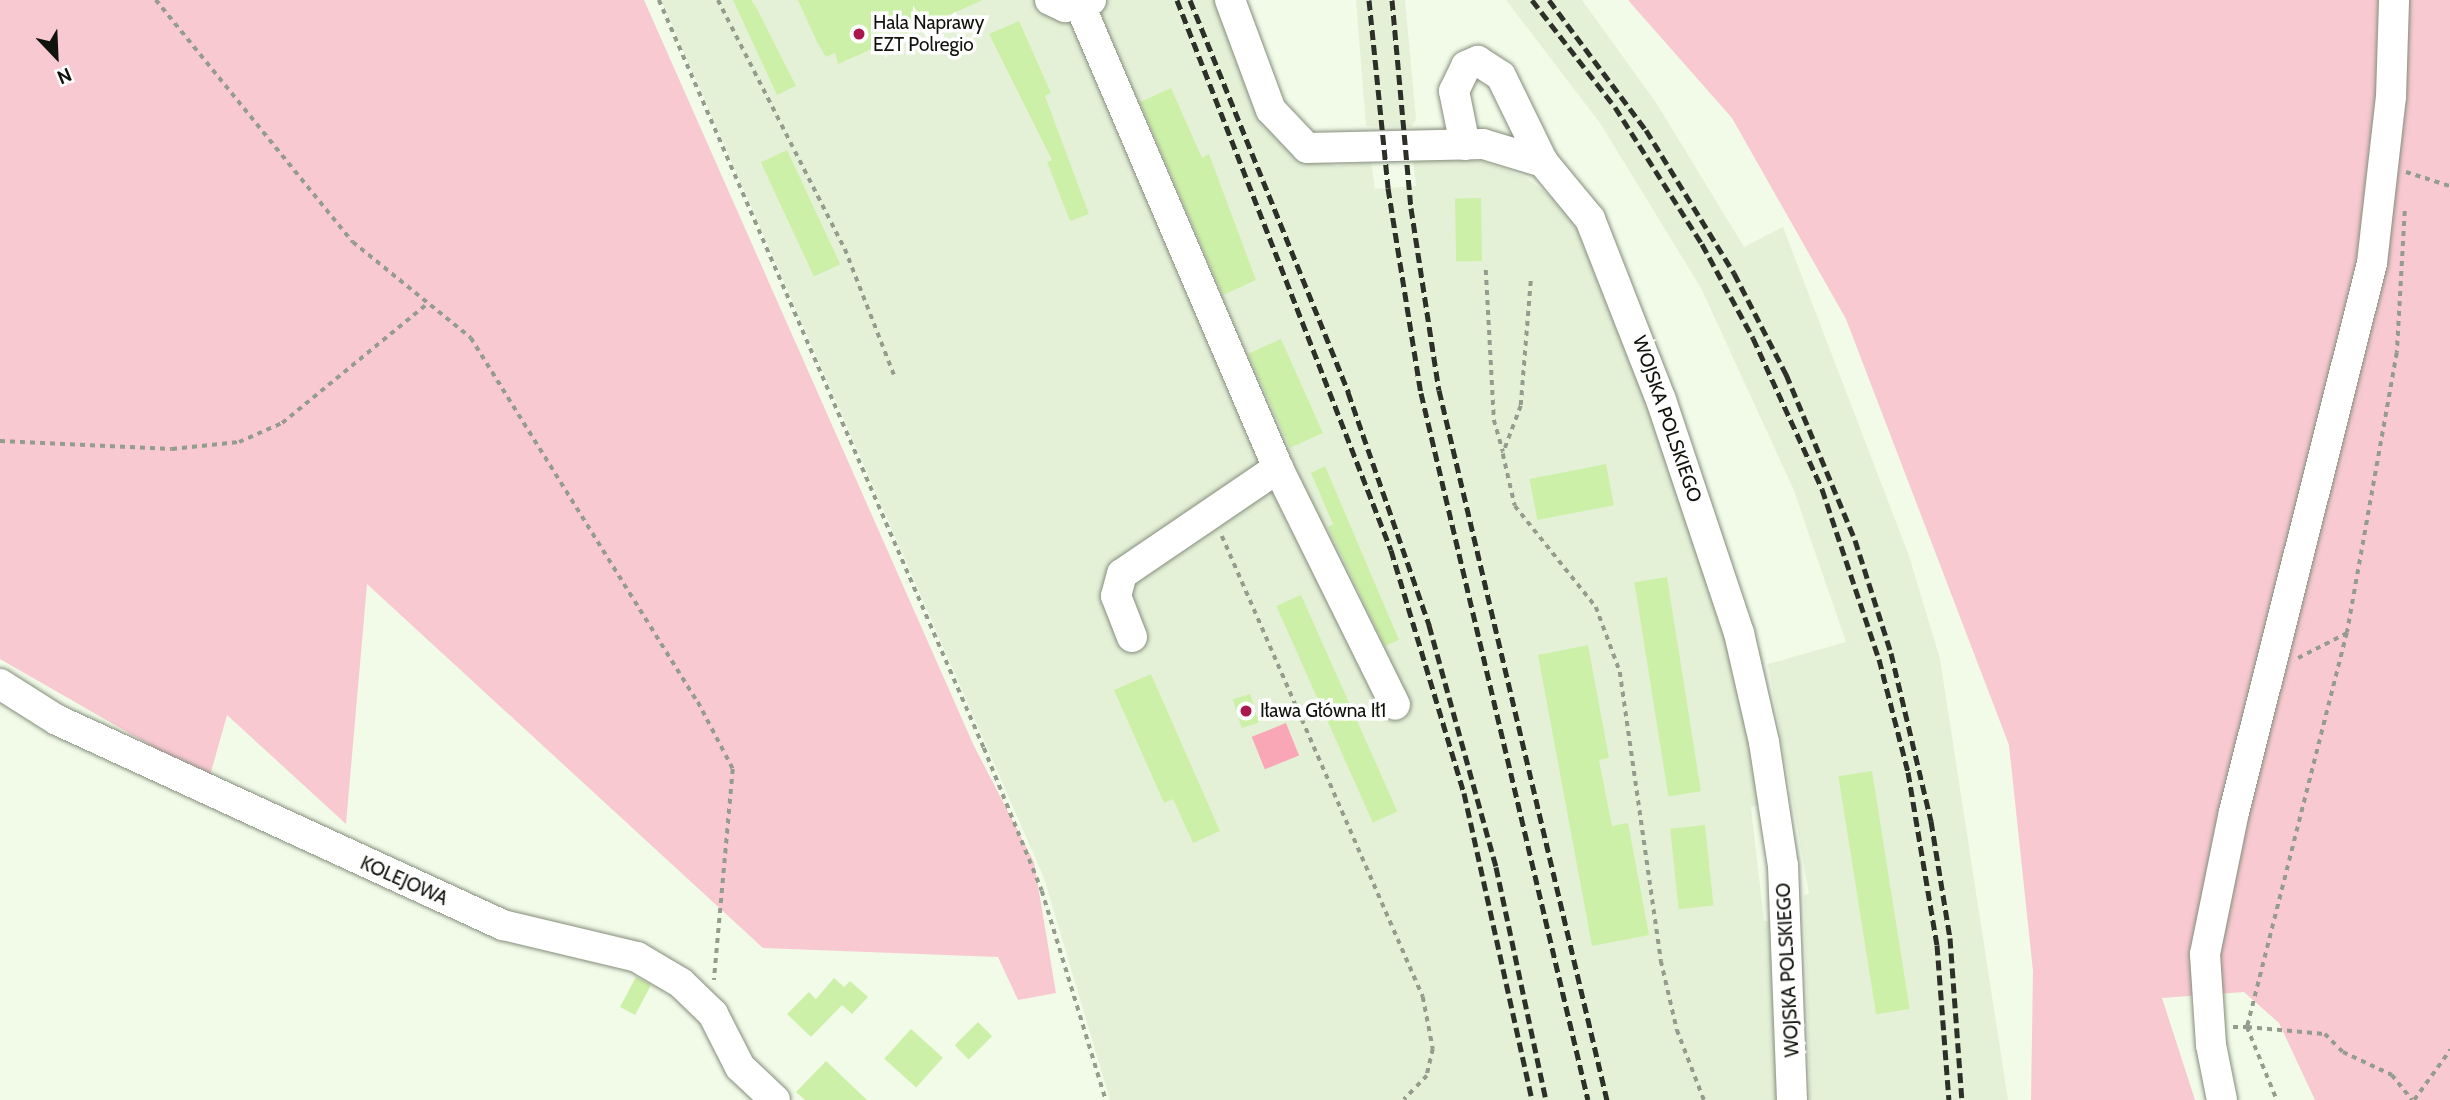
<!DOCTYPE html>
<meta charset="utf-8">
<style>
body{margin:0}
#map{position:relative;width:2450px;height:1100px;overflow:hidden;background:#f1fbe8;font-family:Cabin,sans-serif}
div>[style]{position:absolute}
.built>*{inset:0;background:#e4f1d7}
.green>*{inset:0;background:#f8c9d1}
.water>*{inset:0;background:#f9a7b6;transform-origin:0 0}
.building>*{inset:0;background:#cdf0a9;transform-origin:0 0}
.path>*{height:3.5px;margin-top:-1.75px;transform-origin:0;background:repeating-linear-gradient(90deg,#949c8d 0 5px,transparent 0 10px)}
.roads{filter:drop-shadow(0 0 2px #858d7c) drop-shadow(0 0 2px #858d7c)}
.minor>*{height:30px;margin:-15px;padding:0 15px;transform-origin:15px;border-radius:15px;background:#fff}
.rail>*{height:5px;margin-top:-2.5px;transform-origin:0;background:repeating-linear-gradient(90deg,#2d3028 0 10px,transparent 0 15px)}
.dots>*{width:19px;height:19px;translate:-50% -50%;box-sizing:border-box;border:4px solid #fff;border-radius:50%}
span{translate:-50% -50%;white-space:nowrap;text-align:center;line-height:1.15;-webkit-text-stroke:7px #fff;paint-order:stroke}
.poi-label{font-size:19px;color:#10130c}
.left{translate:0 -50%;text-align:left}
.street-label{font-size:19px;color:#10130c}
.north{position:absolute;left:21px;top:21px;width:70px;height:70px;-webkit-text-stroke:5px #fff;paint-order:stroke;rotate:157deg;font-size:19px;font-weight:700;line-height:28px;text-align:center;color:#10130c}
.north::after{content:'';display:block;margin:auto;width:24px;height:32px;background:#10130c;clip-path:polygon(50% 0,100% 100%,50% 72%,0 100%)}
</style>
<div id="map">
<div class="built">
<i style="clip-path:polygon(661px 0,1219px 0,1300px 156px,1337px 166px,1371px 162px,1375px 189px,1416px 186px,1413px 158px,1481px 161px,1525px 177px,1561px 204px,1598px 266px,1713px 586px,1737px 673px,1761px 805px,1751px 807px,1764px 921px,1774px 921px,1776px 1100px,1110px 1100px,1044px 878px)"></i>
<i style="clip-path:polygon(1356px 0,1405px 0,1416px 119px,1411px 127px,1366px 126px)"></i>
<i style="clip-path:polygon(1506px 0,1582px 0,1657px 104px,1744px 247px,1783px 227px,1909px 556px,1940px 659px,2008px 1100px,1810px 1100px,1804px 895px,1809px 894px,1768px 664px,1846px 642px,1793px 488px,1701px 288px,1600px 123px)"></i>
</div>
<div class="green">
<i style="clip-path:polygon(0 0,644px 0,974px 746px,1034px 862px,1056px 993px,1018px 1000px,998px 957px,763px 948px,367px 584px,346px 824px,227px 715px,209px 779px,0 659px)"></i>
<i style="clip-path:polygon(1628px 0,2450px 0,2450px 1100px,2315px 1100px,2279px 1023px,2244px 992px,2162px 998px,2195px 1100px,2031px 1100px,2033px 971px,2009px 745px,1846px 319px,1732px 118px)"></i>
</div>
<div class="water">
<i style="left:1286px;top:723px;width:35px;height:37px;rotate:68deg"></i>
</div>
<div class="building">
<i style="clip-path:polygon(733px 0,751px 0,756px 7px,796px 86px,777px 95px)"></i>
<i style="clip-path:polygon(798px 0,983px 0,838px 64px,835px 53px,826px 57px,817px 42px)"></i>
<i style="clip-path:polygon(1019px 21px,1051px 93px,1045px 96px,1089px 214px,1070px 221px,1047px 162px,1052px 160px,989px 34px)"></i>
<i style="clip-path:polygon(1171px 88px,1202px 158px,1209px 154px,1256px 280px,1223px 295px,1140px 102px)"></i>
<i style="left:787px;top:150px;width:126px;height:29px;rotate:65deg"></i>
<i style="left:1481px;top:198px;width:63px;height:26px;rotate:89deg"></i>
<i style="left:1281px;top:339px;width:103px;height:36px;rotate:66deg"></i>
<i style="left:1606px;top:464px;width:42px;height:78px;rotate:79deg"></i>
<i style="clip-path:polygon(1325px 466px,1399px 640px,1385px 646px,1328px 527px,1333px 524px,1311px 473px)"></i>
<i style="left:1667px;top:577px;width:217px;height:33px;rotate:81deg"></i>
<i style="left:1301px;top:595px;width:237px;height:27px;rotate:66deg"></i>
<i style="clip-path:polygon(1588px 645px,1609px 758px,1599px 760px,1612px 826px,1628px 823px,1649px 935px,1592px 946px,1538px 655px)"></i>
<i style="clip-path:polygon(1151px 674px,1220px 831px,1193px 843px,1173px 799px,1164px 803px,1114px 690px)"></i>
<i style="left:1250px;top:694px;width:30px;height:18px;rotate:73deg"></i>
<i style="left:1872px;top:771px;width:241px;height:34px;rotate:81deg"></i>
<i style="left:1705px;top:825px;width:81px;height:35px;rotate:84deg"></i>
<i style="left:636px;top:977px;width:17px;height:34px;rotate:28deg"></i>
<i style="clip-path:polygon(834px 978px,844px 987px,850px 981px,868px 997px,852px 1014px,842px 1005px,811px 1037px,787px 1014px,809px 992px,816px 999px)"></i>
<i style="left:978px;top:1022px;width:20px;height:33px;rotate:45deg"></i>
<i style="left:911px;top:1029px;width:43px;height:40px;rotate:42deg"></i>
<i style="clip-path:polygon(826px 1061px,867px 1100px,805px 1100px,796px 1092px)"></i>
</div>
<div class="path">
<i style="left:156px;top:0;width:312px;rotate:50.9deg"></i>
<i style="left:353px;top:242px;width:152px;rotate:39.1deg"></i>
<i style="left:471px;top:338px;width:429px;rotate:58.1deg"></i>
<i style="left:698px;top:702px;width:76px;rotate:62.4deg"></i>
<i style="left:733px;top:769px;width:212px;rotate:95.1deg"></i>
<i style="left:659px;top:0;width:816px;rotate:66.52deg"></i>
<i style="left:984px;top:748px;width:154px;rotate:67.9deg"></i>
<i style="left:1042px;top:891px;width:219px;rotate:73deg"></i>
<i style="left:718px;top:0;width:280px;rotate:63deg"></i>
<i style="left:845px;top:249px;width:135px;rotate:68.7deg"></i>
<i style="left:2406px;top:172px;width:46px;rotate:17.7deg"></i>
<i style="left:2405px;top:211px;width:142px;rotate:93.2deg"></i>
<i style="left:2397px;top:353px;width:284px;rotate:100.1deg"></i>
<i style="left:2347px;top:633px;width:406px;rotate:104.2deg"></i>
<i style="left:2247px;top:1027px;width:78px;rotate:5.1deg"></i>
<i style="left:2325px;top:1034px;width:25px;rotate:45deg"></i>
<i style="left:2343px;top:1052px;width:54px;rotate:25.1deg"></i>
<i style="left:2392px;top:1075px;width:32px;rotate:51deg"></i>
<i style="left:1486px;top:270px;width:150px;rotate:86.9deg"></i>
<i style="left:1494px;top:420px;width:33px;rotate:74deg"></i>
<i style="left:1531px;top:281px;width:125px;rotate:94.6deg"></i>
<i style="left:1521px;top:406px;width:51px;rotate:110.6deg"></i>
<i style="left:1503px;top:454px;width:53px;rotate:77deg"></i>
<i style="left:1515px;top:506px;width:129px;rotate:51.3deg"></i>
<i style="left:1596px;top:607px;width:69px;rotate:69.7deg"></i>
<i style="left:1620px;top:672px;width:292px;rotate:81.9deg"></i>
<i style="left:1661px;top:961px;width:71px;rotate:76.9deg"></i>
<i style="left:1677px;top:1030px;width:75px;rotate:68.9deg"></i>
<i style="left:0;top:441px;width:172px;rotate:2.7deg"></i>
<i style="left:172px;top:449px;width:67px;rotate:-6deg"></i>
<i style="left:239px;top:442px;width:47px;rotate:-23.8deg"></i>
<i style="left:282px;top:423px;width:189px;rotate:-39.4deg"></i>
<i style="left:1222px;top:536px;width:503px;rotate:66.44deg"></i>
<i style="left:1423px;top:997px;width:53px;rotate:79.1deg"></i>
<i style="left:1433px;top:1049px;width:28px;rotate:103deg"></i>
<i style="left:1427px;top:1076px;width:33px;rotate:134deg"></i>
<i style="left:2298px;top:658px;width:55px;rotate:-27deg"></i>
<i style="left:2233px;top:1027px;width:14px"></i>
<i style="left:2247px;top:1027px;width:79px;rotate:67.7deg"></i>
<i style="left:2414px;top:1100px;width:62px;rotate:-54.2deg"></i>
</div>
<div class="roads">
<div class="minor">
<i style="left:1050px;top:0;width:17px;rotate:25deg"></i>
<i style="left:1065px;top:7px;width:27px;rotate:-15deg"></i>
<i style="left:1230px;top:0;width:117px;rotate:69.6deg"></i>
<i style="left:1271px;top:110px;width:52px;rotate:46.5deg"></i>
<i style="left:1307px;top:148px;width:176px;rotate:-1.3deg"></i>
<i style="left:1483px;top:144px;width:63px;rotate:16.7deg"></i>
<i style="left:1543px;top:162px;width:74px;rotate:50.5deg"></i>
<i style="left:1590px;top:219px;width:194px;rotate:68.6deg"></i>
<i style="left:1661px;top:400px;width:246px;rotate:71.5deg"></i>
<i style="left:1739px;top:633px;width:112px;rotate:77.1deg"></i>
<i style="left:1764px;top:742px;width:125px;rotate:81.3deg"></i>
<i style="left:1783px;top:866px;width:234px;rotate:87.8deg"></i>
<i style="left:1079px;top:3px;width:506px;rotate:66.83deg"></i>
<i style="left:1278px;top:468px;width:264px;rotate:63.7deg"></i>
<i style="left:1465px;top:145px;width:55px;rotate:-101.5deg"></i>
<i style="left:1454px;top:91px;width:28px;rotate:-64deg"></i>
<i style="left:1466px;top:66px;width:13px;rotate:-23deg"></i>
<i style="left:1478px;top:61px;width:27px;rotate:33deg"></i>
<i style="left:1501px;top:76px;width:96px;rotate:64deg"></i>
<i style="left:1132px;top:637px;width:44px;rotate:-111.3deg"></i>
<i style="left:1116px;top:596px;width:23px;rotate:-75deg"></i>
<i style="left:1122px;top:574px;width:189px;rotate:-34.2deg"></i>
<i style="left:0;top:684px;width:67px;rotate:32.3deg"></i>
<i style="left:57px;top:720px;width:491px;rotate:24.7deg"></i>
<i style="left:503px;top:925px;width:138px;rotate:13.4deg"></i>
<i style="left:637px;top:957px;width:51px;rotate:30.6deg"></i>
<i style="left:681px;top:983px;width:45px;rotate:44.1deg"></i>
<i style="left:713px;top:1014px;width:59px;rotate:63deg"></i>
<i style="left:740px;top:1067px;width:48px;rotate:43.3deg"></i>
<i style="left:2222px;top:1100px;width:56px;rotate:-101.3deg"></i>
<i style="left:2211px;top:1045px;width:91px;rotate:-93.8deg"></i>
<i style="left:2205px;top:954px;width:145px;rotate:-78.5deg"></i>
<i style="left:2234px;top:812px;width:566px;rotate:-75.89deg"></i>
<i style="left:2372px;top:263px;width:167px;rotate:-83.5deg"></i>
<i style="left:2391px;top:97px;width:97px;rotate:-88.2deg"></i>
</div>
</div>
<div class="rail">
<i style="left:1177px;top:0;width:590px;rotate:68.74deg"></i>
<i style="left:1391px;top:550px;width:254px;rotate:73.3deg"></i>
<i style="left:1464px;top:793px;width:314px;rotate:77.5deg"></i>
<i style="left:1190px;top:0;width:423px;rotate:68deg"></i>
<i style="left:1348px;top:392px;width:247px;rotate:70.8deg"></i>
<i style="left:1429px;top:625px;width:251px;rotate:74.5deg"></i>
<i style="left:1496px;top:867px;width:238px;rotate:77.9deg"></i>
<i style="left:1369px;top:0;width:189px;rotate:84.2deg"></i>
<i style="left:1388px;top:188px;width:208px;rotate:80.9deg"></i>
<i style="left:1421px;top:393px;width:726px;rotate:76.71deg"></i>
<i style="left:1392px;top:0;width:209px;rotate:84.8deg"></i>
<i style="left:1411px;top:208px;width:184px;rotate:81.3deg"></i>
<i style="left:1439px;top:390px;width:730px;rotate:76.69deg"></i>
<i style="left:1532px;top:0;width:135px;rotate:52.2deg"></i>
<i style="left:1615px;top:107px;width:162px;rotate:57.6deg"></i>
<i style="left:1702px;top:244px;width:107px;rotate:61.5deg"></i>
<i style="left:1753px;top:338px;width:166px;rotate:65.4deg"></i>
<i style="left:1822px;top:489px;width:179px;rotate:71.5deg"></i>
<i style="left:1879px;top:659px;width:117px;rotate:75.6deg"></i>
<i style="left:1908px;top:772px;width:175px;rotate:80.5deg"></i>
<i style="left:1937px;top:945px;width:155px;rotate:85.6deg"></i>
<i style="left:1549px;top:0;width:162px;rotate:53.3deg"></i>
<i style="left:1646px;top:130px;width:168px;rotate:58.4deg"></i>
<i style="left:1734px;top:273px;width:114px;rotate:62.8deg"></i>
<i style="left:1786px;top:374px;width:180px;rotate:67.4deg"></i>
<i style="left:1855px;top:540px;width:119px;rotate:72.3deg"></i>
<i style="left:1891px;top:653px;width:173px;rotate:76.6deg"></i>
<i style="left:1931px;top:821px;width:119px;rotate:80.8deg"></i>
<i style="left:1950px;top:938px;width:162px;rotate:85.8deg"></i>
</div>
<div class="dots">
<i style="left:859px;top:34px;background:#aa174c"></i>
<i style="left:1246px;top:711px;background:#aa174c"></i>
</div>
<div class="poi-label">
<span class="left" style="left:873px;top:34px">Hala Naprawy<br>EZT Polregio</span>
<span class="left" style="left:1260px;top:711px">Iława Główna Ił1</span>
</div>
<div class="street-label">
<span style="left:1667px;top:419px;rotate:71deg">WOJSKA POLSKIEGO</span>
<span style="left:404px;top:881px;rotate:24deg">KOLEJOWA</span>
<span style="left:1788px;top:970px;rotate:-93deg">WOJSKA POLSKIEGO</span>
</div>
<div class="north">N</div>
</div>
